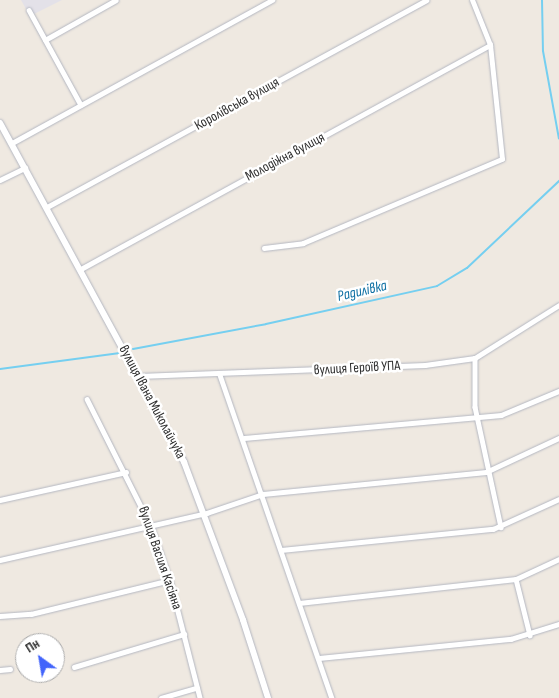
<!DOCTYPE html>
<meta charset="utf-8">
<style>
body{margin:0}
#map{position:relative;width:559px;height:698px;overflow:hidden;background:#efe9e1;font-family:"Sofia Sans Condensed",sans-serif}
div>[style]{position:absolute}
.industrial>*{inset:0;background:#e3e1e8}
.stream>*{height:2px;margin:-1px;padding:0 1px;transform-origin:1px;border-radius:1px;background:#75cff0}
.roads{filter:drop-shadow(0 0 1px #b4b7c1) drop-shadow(0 0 1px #b4b7c1)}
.street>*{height:4.5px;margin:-2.25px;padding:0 2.25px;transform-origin:2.25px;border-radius:2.25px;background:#fff}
.secondary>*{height:6px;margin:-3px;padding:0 3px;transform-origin:3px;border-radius:3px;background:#fff}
span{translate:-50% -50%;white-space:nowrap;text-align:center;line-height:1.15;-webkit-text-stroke:5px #fff;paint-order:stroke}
.street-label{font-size:14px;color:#2e2e2e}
.water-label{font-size:15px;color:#0d6fa3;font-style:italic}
.north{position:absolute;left:15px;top:633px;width:50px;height:50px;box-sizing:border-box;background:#fff;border:1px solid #ababab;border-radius:50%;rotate:328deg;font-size:14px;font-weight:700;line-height:20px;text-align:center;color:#2e2e2e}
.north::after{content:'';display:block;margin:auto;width:18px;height:22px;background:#4264fb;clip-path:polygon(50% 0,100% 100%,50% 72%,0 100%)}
</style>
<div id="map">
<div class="industrial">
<i style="clip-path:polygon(21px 0,62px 0,30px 16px)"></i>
</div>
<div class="stream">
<i style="left:542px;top:0;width:51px;rotate:88.9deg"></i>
<i style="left:543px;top:51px;width:89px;rotate:79.7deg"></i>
<i style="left:133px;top:349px;width:135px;rotate:-10.6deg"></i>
<i style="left:266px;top:324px;width:175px;rotate:-12.5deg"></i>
<i style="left:437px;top:286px;width:35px;rotate:-31deg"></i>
<i style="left:467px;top:268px;width:127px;rotate:-43.4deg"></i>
<i style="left:0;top:369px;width:121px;rotate:-7.6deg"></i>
</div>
<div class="roads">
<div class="street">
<i style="left:29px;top:10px;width:108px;rotate:61.3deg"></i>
<i style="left:45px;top:40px;width:81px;rotate:-29.4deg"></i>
<i style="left:12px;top:143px;width:297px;rotate:-28.8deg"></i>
<i style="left:0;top:180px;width:28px;rotate:-26deg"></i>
<i style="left:47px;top:207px;width:432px;rotate:-28.6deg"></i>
<i style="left:264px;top:248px;width:39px;rotate:-7deg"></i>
<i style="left:303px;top:243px;width:216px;rotate:-22.9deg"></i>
<i style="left:502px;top:159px;width:115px;rotate:-96deg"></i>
<i style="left:490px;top:45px;width:48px;rotate:-111.8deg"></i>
<i style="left:81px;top:269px;width:466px;rotate:-28.7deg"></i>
<i style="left:475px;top:358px;width:49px;rotate:90deg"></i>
<i style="left:475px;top:407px;width:123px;rotate:77.8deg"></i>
<i style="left:220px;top:375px;width:342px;rotate:70.9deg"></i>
<i style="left:139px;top:376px;width:286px;rotate:-2.2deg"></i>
<i style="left:425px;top:365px;width:50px;rotate:-8deg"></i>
<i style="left:475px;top:358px;width:99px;rotate:-32.2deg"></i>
<i style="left:87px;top:399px;width:144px;rotate:63.3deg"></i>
<i style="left:152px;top:528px;width:55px;rotate:70.9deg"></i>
<i style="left:170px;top:580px;width:122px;rotate:75.7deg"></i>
<i style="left:244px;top:438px;width:258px;rotate:-5.1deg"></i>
<i style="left:501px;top:415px;width:63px;rotate:-22.5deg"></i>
<i style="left:0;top:500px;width:129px;rotate:-12.5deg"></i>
<i style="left:281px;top:550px;width:213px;rotate:-5.7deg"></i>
<i style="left:493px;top:529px;width:72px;rotate:-24.4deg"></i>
<i style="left:0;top:560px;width:212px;rotate:-12.8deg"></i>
<i style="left:207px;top:513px;width:59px;rotate:-18.7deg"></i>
<i style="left:263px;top:494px;width:224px;rotate:-5.6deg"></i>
<i style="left:486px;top:472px;width:81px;rotate:-25deg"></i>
<i style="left:516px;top:579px;width:58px;rotate:76deg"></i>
<i style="left:299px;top:603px;width:218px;rotate:-6.3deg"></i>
<i style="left:516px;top:579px;width:47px;rotate:-24.9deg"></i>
<i style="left:0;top:616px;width:31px;rotate:-4deg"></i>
<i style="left:31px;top:614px;width:143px;rotate:-13.7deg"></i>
<i style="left:319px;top:658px;width:193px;rotate:-5.7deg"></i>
<i style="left:511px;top:639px;width:50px;rotate:-17.4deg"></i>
<i style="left:74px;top:667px;width:115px;rotate:-16.7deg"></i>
<i style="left:0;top:670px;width:10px;rotate:-6deg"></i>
<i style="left:161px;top:698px;width:37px;rotate:-16deg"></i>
</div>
<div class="secondary">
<i style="left:0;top:123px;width:386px;rotate:61.5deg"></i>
<i style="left:184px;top:462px;width:169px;rotate:69.5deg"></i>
<i style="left:243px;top:620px;width:82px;rotate:72.2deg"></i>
</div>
</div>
<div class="street-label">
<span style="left:237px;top:104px;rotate:-29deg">Королівська вулиця</span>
<span style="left:285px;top:157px;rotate:-28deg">Молодіжна вулиця</span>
<span style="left:357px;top:368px;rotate:-3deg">вулиця Героїв УПА</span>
<span style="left:152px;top:402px;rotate:62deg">вулиця Івана Миколайчука</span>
<span style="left:160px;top:558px;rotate:71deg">вулиця Василя Касіяна</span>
</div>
<div class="water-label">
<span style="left:362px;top:291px;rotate:-13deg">Радилівка</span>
</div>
<div class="north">Пн</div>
</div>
